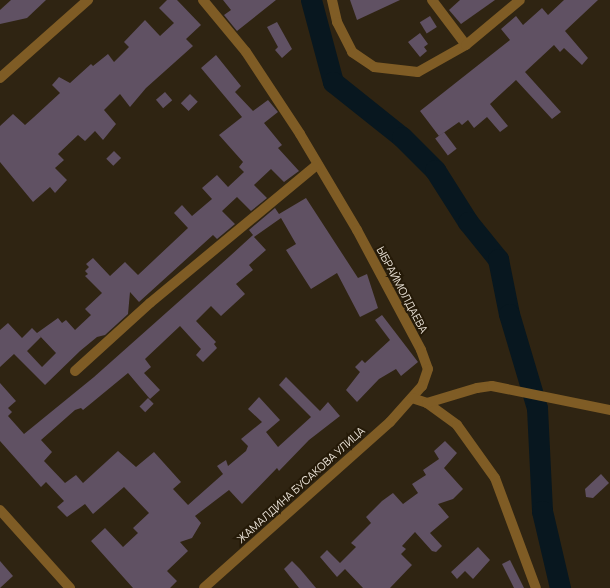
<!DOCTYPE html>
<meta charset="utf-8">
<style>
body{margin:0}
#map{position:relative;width:610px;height:588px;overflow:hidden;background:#2f2412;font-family:Manrope,sans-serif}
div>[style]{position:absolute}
.river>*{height:21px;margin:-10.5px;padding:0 10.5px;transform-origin:10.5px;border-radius:10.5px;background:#08171f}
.building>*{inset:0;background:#605163;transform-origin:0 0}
.minor>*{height:10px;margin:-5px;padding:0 5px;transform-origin:5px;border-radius:5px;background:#7f5c25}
.tertiary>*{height:10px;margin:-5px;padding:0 5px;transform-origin:5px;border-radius:5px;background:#7f5c25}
span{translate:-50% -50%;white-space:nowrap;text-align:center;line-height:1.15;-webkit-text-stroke:4px #251a08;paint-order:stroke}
.street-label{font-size:11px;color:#ece4d9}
</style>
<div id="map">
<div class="river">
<i style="left:311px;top:0;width:85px;rotate:75deg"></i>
<i style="left:333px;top:82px;width:88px;rotate:38.6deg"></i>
<i style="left:402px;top:137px;width:47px;rotate:45deg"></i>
<i style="left:435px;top:170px;width:62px;rotate:57.6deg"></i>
<i style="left:468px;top:222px;width:48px;rotate:51deg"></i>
<i style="left:498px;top:259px;width:56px;rotate:78.7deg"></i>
<i style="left:509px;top:314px;width:98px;rotate:73.4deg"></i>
<i style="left:537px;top:408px;width:103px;rotate:87.2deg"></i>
<i style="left:542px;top:511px;width:79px;rotate:76.8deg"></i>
</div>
<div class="building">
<i style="clip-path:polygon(11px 0,46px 0,27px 18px,0 24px,0 10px)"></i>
<i style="clip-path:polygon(167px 0,177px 0,201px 25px,186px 39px,193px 46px,146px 88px,130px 107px,120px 94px,104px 110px,116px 124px,103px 140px,95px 131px,85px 141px,78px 135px,58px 154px,64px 160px,55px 168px,67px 180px,55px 193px,50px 187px,33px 202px,0 162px,0 126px,13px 114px,25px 125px,34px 117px,60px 93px,52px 85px,59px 77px,70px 83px,91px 64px,93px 66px,108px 54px,114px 62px,129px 47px,124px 42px,145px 20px,160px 36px,174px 23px,159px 8px)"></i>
<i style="clip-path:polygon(223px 0,276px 0,237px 31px,224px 15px,231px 10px)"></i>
<i style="clip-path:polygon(350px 0,400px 0,357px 20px)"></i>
<i style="clip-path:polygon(460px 0,495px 0,461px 24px,449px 10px)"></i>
<i style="clip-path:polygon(564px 0,598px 0,565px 31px,588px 58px,582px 65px,564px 48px,560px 52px,554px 45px,525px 72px,561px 112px,552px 119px,516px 80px,490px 104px,508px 126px,500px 132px,487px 117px,474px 128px,468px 120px,462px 125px,459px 122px,439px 136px,420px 111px,510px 40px,501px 29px,516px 16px,523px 25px,542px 8px,548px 15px)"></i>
<i style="left:430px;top:16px;width:13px;height:12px;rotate:58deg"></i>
<i style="clip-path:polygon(277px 22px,292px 49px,282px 58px,275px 50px,278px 47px,267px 27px)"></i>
<i style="clip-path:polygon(420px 33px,428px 44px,424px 47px,427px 51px,420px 57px,408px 42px)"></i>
<i style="clip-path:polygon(evenodd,216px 55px,241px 86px,235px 92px,253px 111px,268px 100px,278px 112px,264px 123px,282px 145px,278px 148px,299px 171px,284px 182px,271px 169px,254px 185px,267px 198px,251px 211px,237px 197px,222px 211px,235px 224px,217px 239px,213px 235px,139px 302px,130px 292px,128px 314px,105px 335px,97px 337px,80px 351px,45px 385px,14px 354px,0 367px,0 330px,8px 323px,22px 338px,32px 328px,37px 333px,58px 318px,62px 323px,66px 320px,75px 330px,91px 315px,85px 309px,102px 293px,85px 276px,88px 274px,85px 271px,89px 267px,86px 264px,93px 258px,110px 276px,125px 262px,138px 275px,188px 228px,174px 213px,182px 205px,192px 216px,212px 199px,202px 188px,217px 175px,228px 187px,244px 172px,239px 167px,243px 162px,219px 135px,242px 117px,201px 68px,216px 55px,38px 334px,56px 353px,42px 367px,27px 351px,41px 337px,38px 334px)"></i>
<i style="left:165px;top:92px;width:11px;height:12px;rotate:49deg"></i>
<i style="left:190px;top:94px;width:11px;height:13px;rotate:45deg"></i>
<i style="left:444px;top:132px;width:21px;height:11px;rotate:53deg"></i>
<i style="left:114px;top:151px;width:10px;height:11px;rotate:45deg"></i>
<i style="clip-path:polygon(306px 198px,358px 278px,367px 274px,378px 308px,360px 317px,337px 273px,311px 289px,286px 250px,296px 244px,281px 218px,254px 237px,266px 250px,249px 265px,253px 270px,236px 284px,245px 294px,221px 316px,211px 306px,196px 321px,216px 342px,214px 344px,217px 348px,203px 362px,196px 355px,201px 349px,180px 326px,145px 359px,151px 367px,144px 373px,160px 390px,150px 399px,128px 373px,83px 410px,81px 408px,75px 410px,41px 440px,52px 452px,44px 461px,65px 483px,76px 475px,83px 483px,118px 451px,136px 467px,154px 452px,181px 482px,173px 489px,188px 505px,223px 474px,217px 466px,226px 460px,228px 466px,246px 451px,248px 446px,241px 439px,262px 422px,248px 409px,259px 397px,280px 420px,266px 432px,278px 447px,311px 417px,279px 385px,286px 377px,320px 411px,328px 402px,340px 416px,309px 440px,279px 471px,277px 468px,242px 504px,229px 490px,195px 516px,201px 523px,192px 538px,180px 542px,188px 551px,167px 571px,177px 581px,170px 588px,133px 588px,91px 541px,105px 528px,123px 547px,138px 533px,133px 528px,149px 513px,124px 487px,93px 514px,85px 504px,67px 517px,57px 507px,64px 501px,46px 482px,41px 487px,0 441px,0 383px,16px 401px,8px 408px,12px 412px,8px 416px,24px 434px,94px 377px,230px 256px,253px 235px,249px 230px,275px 208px,279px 214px)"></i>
<i style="clip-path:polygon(382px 315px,418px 362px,401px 376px,396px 369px,379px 379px,357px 402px,346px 390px,360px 372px,355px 367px,362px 360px,365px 363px,390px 340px,375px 320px)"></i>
<i style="left:148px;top:398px;width:8px;height:12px;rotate:45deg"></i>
<i style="clip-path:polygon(445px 441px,457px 453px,444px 468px,463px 489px,453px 499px,438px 504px,449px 517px,430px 533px,442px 546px,436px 552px,432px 551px,415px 532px,402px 546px,406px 549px,401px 554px,412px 565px,390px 588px,363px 588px,345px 569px,337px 577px,320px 557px,327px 550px,340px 563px,356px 547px,351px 543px,371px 523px,366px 517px,382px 501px,393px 493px,403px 504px,418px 493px,412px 484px,426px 475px,423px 470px,439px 459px,434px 451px)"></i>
<i style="clip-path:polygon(601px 474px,609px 483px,593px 498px,586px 497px,585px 489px)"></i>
<i style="clip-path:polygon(478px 547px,490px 560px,473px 579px,465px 571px,457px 579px,451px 572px)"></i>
<i style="clip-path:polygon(510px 560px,524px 588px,514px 588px,502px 564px)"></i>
<i style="clip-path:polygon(0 561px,13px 576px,0 588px)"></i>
<i style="clip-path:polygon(292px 561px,300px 569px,316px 588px,299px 588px,284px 569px)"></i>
</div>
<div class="minor">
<i style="left:203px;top:0;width:67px;rotate:50.4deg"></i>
<i style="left:246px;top:52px;width:98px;rotate:56.6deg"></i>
<i style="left:300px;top:134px;width:112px;rotate:59.3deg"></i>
<i style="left:357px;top:230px;width:136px;rotate:61.9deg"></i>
<i style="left:421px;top:350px;width:20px;rotate:70deg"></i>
<i style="left:428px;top:369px;width:18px;rotate:109deg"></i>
<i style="left:422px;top:386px;width:48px;rotate:131.6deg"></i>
<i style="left:390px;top:422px;width:249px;rotate:138.3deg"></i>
<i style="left:332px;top:0;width:23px;rotate:77deg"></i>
<i style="left:337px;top:22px;width:34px;rotate:63deg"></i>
<i style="left:352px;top:52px;width:27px;rotate:34deg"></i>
<i style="left:374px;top:67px;width:44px;rotate:6.5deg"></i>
<i style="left:418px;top:72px;width:55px;rotate:-29.4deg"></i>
<i style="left:432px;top:0;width:56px;rotate:52.9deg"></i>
<i style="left:466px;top:45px;width:70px;rotate:-39.8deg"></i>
<i style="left:0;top:78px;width:118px;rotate:-41.6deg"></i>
<i style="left:75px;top:371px;width:101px;rotate:-42.2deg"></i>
<i style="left:150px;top:303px;width:217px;rotate:-39.6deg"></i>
<i style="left:412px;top:398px;width:16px;rotate:18deg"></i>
<i style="left:427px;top:403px;width:37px;rotate:36deg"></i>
<i style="left:457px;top:425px;width:65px;rotate:54.4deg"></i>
<i style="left:495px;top:478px;width:117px;rotate:69.6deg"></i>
<i style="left:427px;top:403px;width:52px;rotate:-16.7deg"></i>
<i style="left:477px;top:388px;width:15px;rotate:-8deg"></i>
<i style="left:492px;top:386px;width:120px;rotate:11.5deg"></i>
</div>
<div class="tertiary">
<i style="left:0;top:510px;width:105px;rotate:48.1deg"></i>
</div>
<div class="street-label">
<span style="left:402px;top:290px;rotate:62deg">ЫБРАЙМОЛДАЕВА</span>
<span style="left:301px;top:485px;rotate:-42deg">ЖАМАЛДИНА БУСАКОВА УЛИЦА</span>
</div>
</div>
